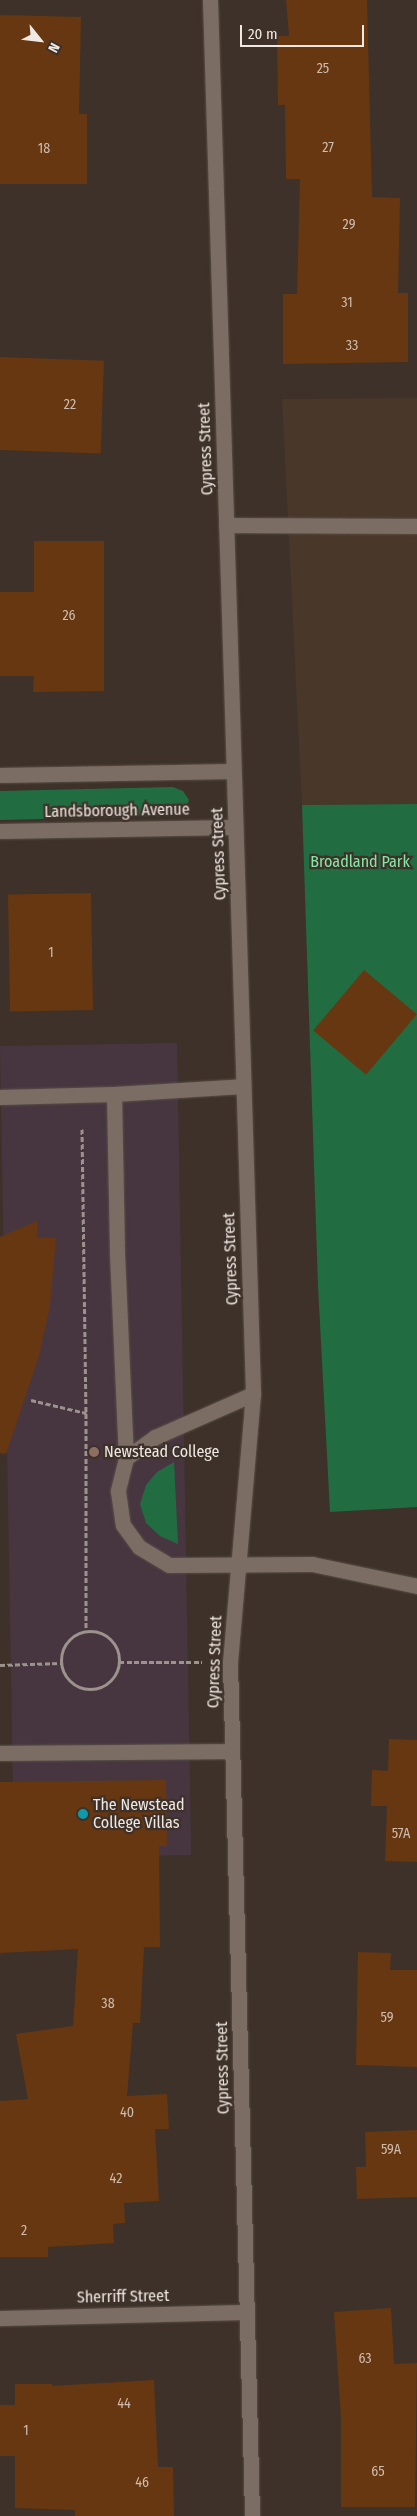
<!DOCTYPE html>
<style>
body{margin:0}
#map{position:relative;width:417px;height:2516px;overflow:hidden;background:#3d3129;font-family:"Fira Sans Condensed",sans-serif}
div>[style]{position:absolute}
.built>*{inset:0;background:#49372a}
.education>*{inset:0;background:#473640;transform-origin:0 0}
.green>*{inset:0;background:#226c41}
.building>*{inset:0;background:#673711;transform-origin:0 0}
.path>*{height:3px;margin-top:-1.5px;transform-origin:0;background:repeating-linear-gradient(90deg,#9c938c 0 5px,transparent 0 7.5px)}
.path>.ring{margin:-1.5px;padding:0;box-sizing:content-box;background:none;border:3px solid #9c938c;border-radius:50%}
.roads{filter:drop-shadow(0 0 1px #594f47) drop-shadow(0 0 1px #594f47)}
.lane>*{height:15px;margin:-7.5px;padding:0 7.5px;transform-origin:7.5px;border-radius:7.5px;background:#7c6d64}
.street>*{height:15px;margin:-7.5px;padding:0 7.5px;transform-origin:7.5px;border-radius:7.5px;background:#7c6d64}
.dots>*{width:14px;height:14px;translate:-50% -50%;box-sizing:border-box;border:2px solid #3d3129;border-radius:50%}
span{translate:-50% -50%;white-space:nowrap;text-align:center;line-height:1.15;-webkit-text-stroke:4.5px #3d3129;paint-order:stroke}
.number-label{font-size:14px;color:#cebcae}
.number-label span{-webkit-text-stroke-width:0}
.street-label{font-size:16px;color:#f0e8e2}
.park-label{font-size:16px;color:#81e8a5}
.poi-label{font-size:16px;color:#f0e8e2}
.left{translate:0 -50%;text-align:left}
.north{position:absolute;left:15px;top:15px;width:50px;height:50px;-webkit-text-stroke:4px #3d3129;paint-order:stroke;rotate:119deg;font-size:14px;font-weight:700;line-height:20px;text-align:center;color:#f0e8e2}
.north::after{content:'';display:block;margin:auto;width:18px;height:22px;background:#f0e8e2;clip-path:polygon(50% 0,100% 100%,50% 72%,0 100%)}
.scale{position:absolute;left:240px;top:25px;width:124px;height:22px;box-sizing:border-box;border:2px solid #f0e8e2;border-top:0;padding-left:6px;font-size:15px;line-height:18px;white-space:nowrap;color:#f0e8e2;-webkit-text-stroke:4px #3d3129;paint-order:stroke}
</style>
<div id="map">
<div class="built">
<i style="clip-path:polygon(417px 398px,417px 804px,302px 805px,282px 399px)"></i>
</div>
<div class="education">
<i style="left:177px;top:1043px;width:812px;height:177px;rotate:89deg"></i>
</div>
<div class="green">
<i style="clip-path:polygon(173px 787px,183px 791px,189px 800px,184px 813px,177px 816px,0 820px,0 791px)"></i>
<i style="clip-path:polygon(417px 804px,417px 1507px,330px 1512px,318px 1286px,302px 805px)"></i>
<i style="clip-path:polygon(174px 1462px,178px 1544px,160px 1536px,146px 1523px,140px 1504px,146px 1485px,157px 1472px)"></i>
</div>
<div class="building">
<i style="clip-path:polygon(286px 0,367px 0,372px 197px,400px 198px,398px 293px,408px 293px,408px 362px,283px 364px,283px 294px,297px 294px,300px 179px,286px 179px,285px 105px,278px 105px,277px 36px,289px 36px)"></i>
<i style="clip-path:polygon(0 15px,81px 17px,79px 114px,87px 114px,87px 184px,0 184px)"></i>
<i style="left:0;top:357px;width:104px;height:93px;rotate:2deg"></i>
<i style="clip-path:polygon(34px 541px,104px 541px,104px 691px,33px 692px,34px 676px,0 676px,0 592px,34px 592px)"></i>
<i style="left:91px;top:893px;width:117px;height:83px;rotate:89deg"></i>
<i style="left:364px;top:970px;width:69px;height:79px;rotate:40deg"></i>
<i style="clip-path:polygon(37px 1221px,37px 1237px,56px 1238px,50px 1306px,39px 1356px,6px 1454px,0 1453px,0 1237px)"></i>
<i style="clip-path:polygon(389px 1739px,417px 1740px,417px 1862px,385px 1861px,387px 1806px,371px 1806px,372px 1770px,388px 1771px)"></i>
<i style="clip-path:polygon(166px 1780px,167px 1846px,159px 1846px,160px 1947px,144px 1947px,140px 2023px,133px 2023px,127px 2096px,167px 2094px,169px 2129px,155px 2129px,159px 2201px,124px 2203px,125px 2223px,113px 2224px,114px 2243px,48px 2247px,48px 2257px,0 2257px,0 2101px,28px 2099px,16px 2034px,73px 2026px,78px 1949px,0 1953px,0 1782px)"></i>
<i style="clip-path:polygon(358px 1952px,391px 1953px,390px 1970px,417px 1970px,417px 2067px,356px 2065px)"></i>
<i style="clip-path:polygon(417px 2130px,417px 2197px,357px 2199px,356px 2167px,366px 2167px,365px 2132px)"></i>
<i style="clip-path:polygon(391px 2308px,394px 2364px,417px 2363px,415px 2507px,341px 2507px,341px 2419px,334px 2312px)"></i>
<i style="clip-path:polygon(154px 2380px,158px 2467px,173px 2467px,174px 2516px,75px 2516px,75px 2510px,15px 2508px,15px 2456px,0 2456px,0 2405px,15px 2405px,15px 2384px,52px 2384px,52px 2386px)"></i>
</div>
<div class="path">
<i style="left:82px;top:1129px;width:284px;rotate:89.2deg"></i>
<i style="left:31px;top:1400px;width:57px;rotate:13.3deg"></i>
<i style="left:86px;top:1413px;width:218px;rotate:90deg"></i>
<i class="ring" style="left:61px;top:1631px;width:55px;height:55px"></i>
<i style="left:119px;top:1662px;width:83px"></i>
<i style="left:0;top:1665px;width:61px;rotate:-1.9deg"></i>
</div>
<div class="roads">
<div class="lane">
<i style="left:226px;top:525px;width:191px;rotate:0.3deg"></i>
<i style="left:114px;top:1094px;width:159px;rotate:88.9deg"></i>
<i style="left:117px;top:1253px;width:205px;rotate:87.5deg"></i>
<i style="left:126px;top:1458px;width:34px;rotate:104deg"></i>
<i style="left:118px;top:1491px;width:34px;rotate:82deg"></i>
<i style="left:123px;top:1525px;width:27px;rotate:54deg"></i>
<i style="left:139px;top:1547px;width:35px;rotate:31deg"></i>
<i style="left:169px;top:1565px;width:143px;rotate:-0.4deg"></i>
<i style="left:312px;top:1564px;width:107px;rotate:11.8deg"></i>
<i style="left:0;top:1097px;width:114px;rotate:-1.5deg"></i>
<i style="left:114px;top:1094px;width:129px;rotate:-3.5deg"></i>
<i style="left:126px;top:1458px;width:36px;rotate:-36deg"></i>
<i style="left:155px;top:1437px;width:107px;rotate:-23.7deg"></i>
<i style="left:0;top:1753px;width:232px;rotate:-0.5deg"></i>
</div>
<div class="street">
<i style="left:210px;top:0;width:1395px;rotate:88.23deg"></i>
<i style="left:253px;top:1394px;width:269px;rotate:94.9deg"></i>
<i style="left:230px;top:1662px;width:854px;rotate:88.52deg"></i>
<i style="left:0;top:775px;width:233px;rotate:-1deg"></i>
<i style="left:0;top:831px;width:235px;rotate:-1deg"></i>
<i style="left:0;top:2318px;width:246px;rotate:-1.4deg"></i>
</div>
</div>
<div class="dots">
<i style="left:94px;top:1452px;background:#8d6e63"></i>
<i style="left:83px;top:1814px;background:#0f9aa8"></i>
</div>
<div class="number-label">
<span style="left:323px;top:69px">25</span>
<span style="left:328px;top:148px">27</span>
<span style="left:44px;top:149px">18</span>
<span style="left:349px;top:225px">29</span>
<span style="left:347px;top:303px">31</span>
<span style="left:352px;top:346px">33</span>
<span style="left:70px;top:405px">22</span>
<span style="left:69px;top:616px">26</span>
<span style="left:51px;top:953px">1</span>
<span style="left:401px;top:1834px">57A</span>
<span style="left:108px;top:2004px">38</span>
<span style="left:387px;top:2018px">59</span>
<span style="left:127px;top:2113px">40</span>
<span style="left:391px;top:2150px">59A</span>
<span style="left:116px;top:2179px">42</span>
<span style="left:24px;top:2231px">2</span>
<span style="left:365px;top:2359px">63</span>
<span style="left:124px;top:2404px">44</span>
<span style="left:26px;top:2431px">1</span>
<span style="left:378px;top:2472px">65</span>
<span style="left:142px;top:2483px">46</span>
</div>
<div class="street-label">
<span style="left:206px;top:449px;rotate:-92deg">Cypress Street</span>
<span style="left:117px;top:811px;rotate:-1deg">Landsborough Avenue</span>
<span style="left:219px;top:854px;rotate:-92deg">Cypress Street</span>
<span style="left:231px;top:1259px;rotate:-92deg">Cypress Street</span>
<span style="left:215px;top:1662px;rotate:-88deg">Cypress Street</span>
<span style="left:223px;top:2068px;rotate:-91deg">Cypress Street</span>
<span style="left:123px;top:2297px;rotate:-1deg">Sherriff Street</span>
</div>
<div class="park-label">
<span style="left:360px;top:862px">Broadland Park</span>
</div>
<div class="poi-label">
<span class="left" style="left:104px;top:1452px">Newstead College</span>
<span class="left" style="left:93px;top:1814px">The Newstead<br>College Villas</span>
</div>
<div class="north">N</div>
<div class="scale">20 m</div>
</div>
